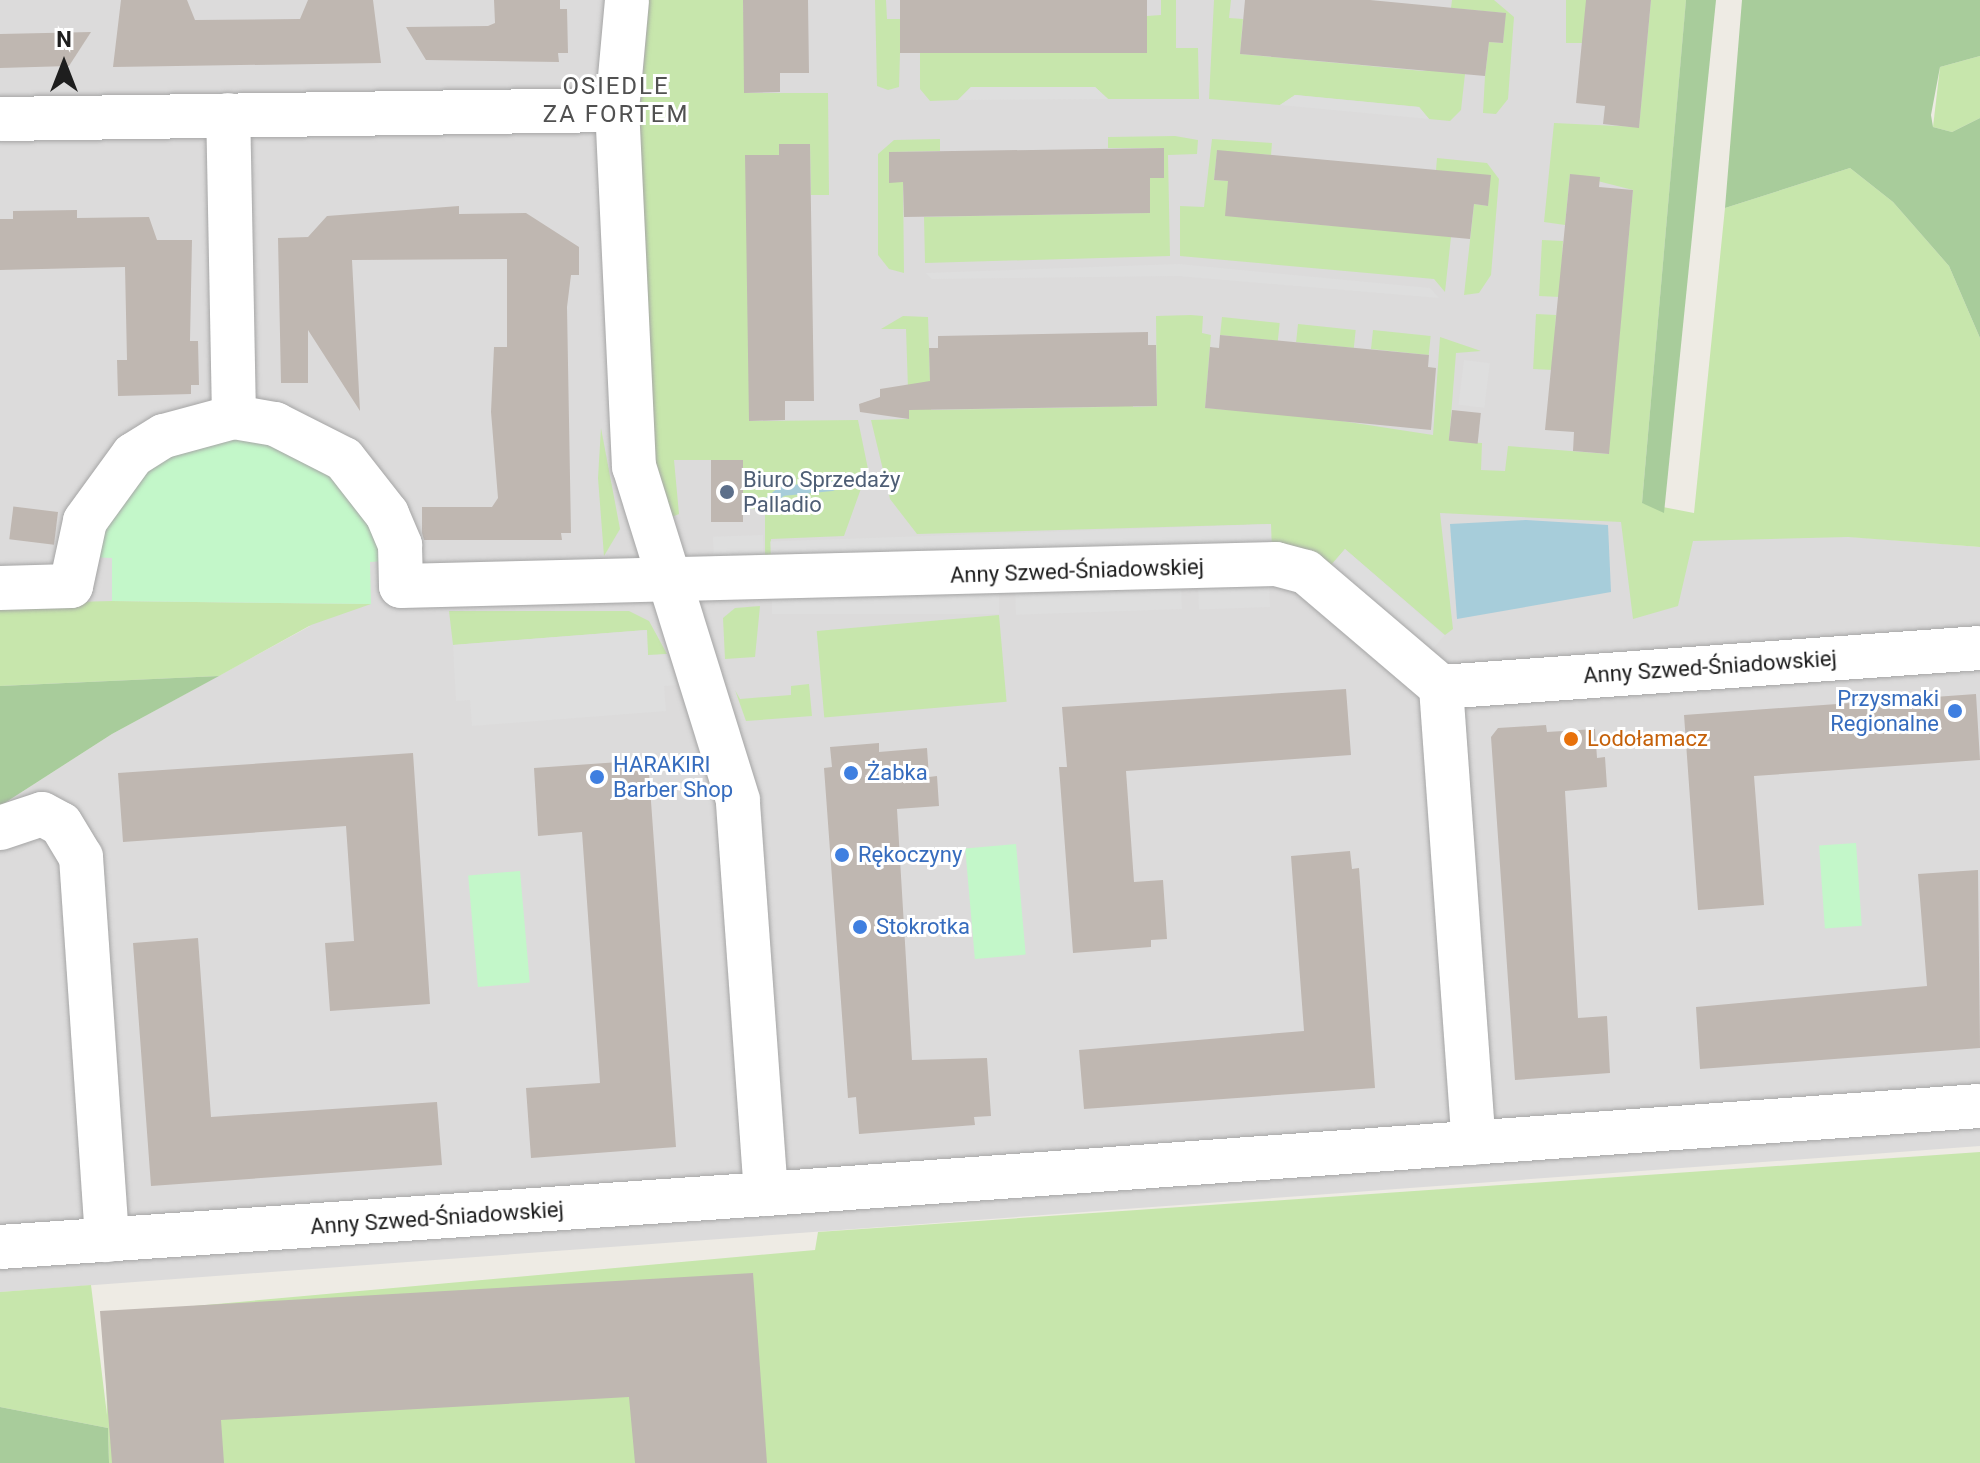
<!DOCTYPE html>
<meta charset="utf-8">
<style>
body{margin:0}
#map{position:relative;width:1980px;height:1463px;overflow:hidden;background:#eeebe4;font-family:Roboto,sans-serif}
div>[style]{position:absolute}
.residential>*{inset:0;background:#dcdbdb}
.grass>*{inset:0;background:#c7e6ac;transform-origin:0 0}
.forest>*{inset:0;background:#a8cc9b}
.park>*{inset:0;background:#c3f7c9;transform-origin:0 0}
.parking>*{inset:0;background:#dedede;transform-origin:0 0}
.water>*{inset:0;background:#a7cdda}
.stream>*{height:10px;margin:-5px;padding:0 5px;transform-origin:5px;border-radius:5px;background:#a7cdda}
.building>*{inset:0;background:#bfb7b1;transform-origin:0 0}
.roads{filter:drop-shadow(0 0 2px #a5a5a5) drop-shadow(0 0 2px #a5a5a5)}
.minor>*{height:44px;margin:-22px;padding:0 22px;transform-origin:22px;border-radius:22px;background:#fff}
.dots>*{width:22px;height:22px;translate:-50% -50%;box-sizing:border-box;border:4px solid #fff;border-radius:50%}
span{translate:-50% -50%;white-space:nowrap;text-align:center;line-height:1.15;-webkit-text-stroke:6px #fff;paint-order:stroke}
.service-label{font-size:22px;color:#4e5e75}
.left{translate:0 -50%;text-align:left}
.street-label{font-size:22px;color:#1e1e1e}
.shop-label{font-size:22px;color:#366cbe}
.right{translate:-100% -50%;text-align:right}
.food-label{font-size:22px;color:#c56008}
.neighbourhood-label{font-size:24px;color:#515151;letter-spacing:2px}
.north{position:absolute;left:24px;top:24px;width:80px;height:80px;-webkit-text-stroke:6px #fff;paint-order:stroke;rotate:0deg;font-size:22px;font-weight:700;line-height:32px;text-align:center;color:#1e1e1e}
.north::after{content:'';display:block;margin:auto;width:28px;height:36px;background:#1e1e1e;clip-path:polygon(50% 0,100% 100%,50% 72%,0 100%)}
</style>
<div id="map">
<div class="residential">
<i style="clip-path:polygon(0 0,1686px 0,1640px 520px,1980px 547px,1980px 1146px,0 1292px,0 806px,112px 734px,310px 626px,0 631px)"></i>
</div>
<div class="grass">
<i style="clip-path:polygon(649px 0,743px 0,743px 12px,750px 12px,745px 93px,828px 93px,829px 195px,811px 195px,810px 144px,780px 144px,750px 421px,858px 420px,868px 469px,844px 536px,771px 539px,771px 562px,765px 563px,765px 509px,743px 509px,743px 460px,674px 460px,679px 514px,665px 520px,646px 448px,638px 135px)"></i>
<i style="clip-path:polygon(875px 0,886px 0,887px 19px,901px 19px,899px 87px,888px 90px,877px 86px)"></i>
<i style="clip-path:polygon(1161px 0,1176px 0,1176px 48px,1198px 48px,1199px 99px,1108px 99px,1095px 87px,971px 87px,958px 100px,930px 101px,920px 89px,920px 53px,937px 53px,937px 46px,963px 53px,1147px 50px,1147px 16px,1161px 15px)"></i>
<i style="clip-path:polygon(1214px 0,1231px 0,1229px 18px,1243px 19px,1240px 54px,1423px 71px,1450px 66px,1450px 73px,1465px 74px,1461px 110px,1450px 121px,1429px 119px,1419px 107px,1295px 95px,1280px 105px,1209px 99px)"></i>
<i style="clip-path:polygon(1452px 0,1494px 0,1514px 17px,1508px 99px,1496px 114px,1483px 113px,1485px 76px,1489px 42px,1503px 43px,1505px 13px,1451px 8px)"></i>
<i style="left:1566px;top:0;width:20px;height:43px"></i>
<i style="clip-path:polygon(1651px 0,1686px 0,1642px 503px,1694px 513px,1725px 208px,1850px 168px,1893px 202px,1949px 266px,1980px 338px,1980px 547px,1848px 537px,1693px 541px,1678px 606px,1633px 619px,1621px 522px,1440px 513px,1453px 629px,1445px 635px,1345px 549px,1328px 569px,1272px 550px,1270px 524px,917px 534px,890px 499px,871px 420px,909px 419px,906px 329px,881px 329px,903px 316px,928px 317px,931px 410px,1106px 407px,1132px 400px,1133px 407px,1157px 406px,1156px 316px,1191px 315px,1203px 316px,1202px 333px,1211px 335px,1205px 408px,1229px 410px,1230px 404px,1433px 435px,1440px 337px,1481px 351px,1456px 353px,1449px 441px,1482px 443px,1481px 470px,1505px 471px,1508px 446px,1608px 454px,1633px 190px,1570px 174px,1565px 225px,1544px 222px,1554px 123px,1639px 127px)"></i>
<i style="clip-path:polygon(1980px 56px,1980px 118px,1952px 132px,1933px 127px,1940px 67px)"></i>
<i style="clip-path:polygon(1175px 136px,1198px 140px,1197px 154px,1168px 155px,1170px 256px,925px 263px,924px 217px,1150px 213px,1150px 178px,1164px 178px,1164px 148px,1108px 148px,1108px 137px)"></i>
<i style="clip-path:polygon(940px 139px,940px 151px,889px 152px,889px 182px,903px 182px,904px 273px,889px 269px,878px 255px,878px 154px,894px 140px)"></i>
<i style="clip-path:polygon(1212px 139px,1272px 143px,1271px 155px,1217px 151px,1214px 180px,1228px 181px,1287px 222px,1334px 226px,1336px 219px,1451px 237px,1445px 292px,1434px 279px,1180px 256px,1180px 206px,1204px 207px)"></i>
<i style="clip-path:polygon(1437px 158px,1487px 163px,1499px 179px,1491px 275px,1479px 293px,1464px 295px,1474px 204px,1488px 206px,1436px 170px)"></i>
<i style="left:1542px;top:240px;width:21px;height:56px;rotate:3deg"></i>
<i style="left:1536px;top:314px;width:20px;height:55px;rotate:3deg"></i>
<i style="left:1222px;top:317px;width:58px;height:18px;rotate:6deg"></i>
<i style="left:1298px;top:324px;width:58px;height:18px;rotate:6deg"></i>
<i style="left:1373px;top:330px;width:58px;height:19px;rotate:6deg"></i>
<i style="clip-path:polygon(601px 428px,620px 529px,604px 556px,598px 478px)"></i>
<i style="clip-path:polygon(0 604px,112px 601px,371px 604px,311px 625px,219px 676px,0 686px)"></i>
<i style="clip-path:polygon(760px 606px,755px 657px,725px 659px,723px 618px,735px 608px)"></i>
<i style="clip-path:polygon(449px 611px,629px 611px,649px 621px,667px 654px,648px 656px,646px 630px,453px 645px)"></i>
<i style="left:999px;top:615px;width:87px;height:183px;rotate:85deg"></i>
<i style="clip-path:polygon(809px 684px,812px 716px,746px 721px,735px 690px,740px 699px,791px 695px,791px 686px)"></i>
<i style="clip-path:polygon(1980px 1152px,1980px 1463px,109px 1463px,108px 1428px,0 1407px,0 1292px,91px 1285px,107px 1415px,105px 1314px,815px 1250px,818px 1232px)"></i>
</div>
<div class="forest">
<i style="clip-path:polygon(1686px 0,1716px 0,1664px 513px,1642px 503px)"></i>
<i style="clip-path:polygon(1742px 0,1980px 0,1980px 56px,1940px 67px,1931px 115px,1933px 127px,1952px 132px,1980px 118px,1980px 338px,1949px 266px,1893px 202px,1850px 168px,1725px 208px)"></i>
<i style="clip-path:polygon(219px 676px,112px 734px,0 806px,0 686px)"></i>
<i style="clip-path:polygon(0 1407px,108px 1428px,109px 1463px,0 1463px)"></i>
</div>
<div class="park">
<i style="clip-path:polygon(240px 436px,317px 461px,354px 495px,385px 561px,370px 562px,371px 604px,112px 601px,112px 558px,92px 557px,116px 500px,166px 455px)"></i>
<i style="left:1856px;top:843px;width:83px;height:37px;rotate:86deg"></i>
<i style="left:1016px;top:844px;width:111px;height:51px;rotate:85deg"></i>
<i style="left:520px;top:871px;width:112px;height:52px;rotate:85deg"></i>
</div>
<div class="parking">
<i style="clip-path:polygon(971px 87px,1095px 87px,1108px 99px,958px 100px)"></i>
<i style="clip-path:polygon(1295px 95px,1419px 107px,1429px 119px,1280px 105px)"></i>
<i style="clip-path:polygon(1179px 264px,1430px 288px,1439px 298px,1178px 276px,932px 279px,926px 273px)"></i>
<i style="left:1464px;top:360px;width:26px;height:45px;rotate:7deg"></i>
<i style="left:1271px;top:524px;width:26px;height:501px;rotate:88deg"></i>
<i style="left:763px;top:535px;width:28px;height:50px;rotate:88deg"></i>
<i style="left:1345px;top:549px;width:132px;height:26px;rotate:41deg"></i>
<i style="left:1269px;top:581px;width:26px;height:71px;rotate:88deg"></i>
<i style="left:1181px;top:584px;width:25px;height:166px;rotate:88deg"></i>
<i style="left:999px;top:588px;width:26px;height:227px;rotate:90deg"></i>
<i style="clip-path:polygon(647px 630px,648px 655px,667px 654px,677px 685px,664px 686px,666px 711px,472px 726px,470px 700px,456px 701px,453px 645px)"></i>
</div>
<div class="water">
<i style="clip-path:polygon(1526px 520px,1608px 525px,1611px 592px,1457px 619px,1450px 524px)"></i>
</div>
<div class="stream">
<i style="left:763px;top:507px;width:25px;rotate:-40deg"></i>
<i style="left:782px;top:491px;width:50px;rotate:-5.7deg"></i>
</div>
<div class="building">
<i style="clip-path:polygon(121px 0,187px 0,195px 20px,300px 19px,308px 0,373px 0,381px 63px,113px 67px)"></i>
<i style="clip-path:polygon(494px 0,560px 0,560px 9px,567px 9px,568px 53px,558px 53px,559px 62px,426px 60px,406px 27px,488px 26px,495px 23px)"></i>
<i style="clip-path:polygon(743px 0,808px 0,809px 73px,780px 73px,780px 92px,744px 93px)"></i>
<i style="left:900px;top:0;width:247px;height:53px"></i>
<i style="clip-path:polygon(1245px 0,1370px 0,1506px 13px,1503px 43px,1489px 42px,1485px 76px,1240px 54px)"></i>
<i style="clip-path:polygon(1586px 0,1651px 0,1639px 128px,1603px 124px,1605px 106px,1576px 103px)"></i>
<i style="clip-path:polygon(91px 32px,69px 66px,0 68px,0 34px)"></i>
<i style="clip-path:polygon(779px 144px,810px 144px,814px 401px,785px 401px,785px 420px,749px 421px,745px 155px,779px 155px)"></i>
<i style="clip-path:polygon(1164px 148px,1164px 178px,1150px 178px,1150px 213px,904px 217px,903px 182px,889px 183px,889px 152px)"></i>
<i style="clip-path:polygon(1217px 150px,1491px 175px,1488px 206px,1474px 204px,1470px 239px,1225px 216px,1228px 181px,1214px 180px)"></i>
<i style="clip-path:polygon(1570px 174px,1600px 177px,1599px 187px,1633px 190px,1609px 454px,1573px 451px,1574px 432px,1545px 430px)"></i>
<i style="clip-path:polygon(459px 206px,459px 214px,526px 213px,579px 247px,579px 275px,571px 275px,567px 307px,571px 533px,561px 533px,562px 540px,424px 540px,422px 533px,422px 507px,492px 507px,498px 498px,491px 412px,494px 347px,507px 347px,507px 259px,352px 260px,360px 411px,308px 330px,308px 383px,281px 383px,278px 238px,308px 237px,327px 216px)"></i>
<i style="clip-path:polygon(77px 210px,77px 218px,149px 217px,157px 240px,192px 240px,190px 341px,198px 341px,199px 385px,191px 385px,191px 394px,118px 396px,117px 360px,127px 360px,125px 267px,0 270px,0 219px,13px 219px,13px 211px)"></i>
<i style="clip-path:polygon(1148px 332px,1148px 345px,1156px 345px,1157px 406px,909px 410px,909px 419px,860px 412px,859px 404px,880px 397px,880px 389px,930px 381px,929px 348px,938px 348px,938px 336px)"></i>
<i style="clip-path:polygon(1220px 335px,1429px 355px,1428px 367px,1436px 368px,1431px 430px,1205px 408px,1210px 347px,1219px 348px)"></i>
<i style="left:1452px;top:410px;width:29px;height:31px;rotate:6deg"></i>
<i style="left:711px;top:460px;width:32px;height:62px"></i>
<i style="left:58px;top:512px;width:33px;height:45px;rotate:97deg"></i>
<i style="clip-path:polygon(1346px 689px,1351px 755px,1126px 771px,1134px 882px,1163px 880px,1167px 939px,1151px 940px,1151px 947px,1073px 953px,1059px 767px,1067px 767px,1062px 707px)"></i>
<i style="clip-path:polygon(1976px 694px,1980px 760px,1754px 776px,1764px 905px,1698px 910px,1684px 715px)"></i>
<i style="clip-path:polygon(1546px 725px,1547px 732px,1595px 729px,1597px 758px,1605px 757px,1607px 787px,1565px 791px,1578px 1018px,1607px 1016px,1610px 1073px,1515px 1080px,1491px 737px,1498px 728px)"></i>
<i style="clip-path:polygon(879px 743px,879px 752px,927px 748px,929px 777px,937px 776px,939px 806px,897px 809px,912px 1060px,987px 1058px,991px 1116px,974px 1117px,975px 1125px,859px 1134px,856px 1097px,848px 1098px,824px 768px,832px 767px,830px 747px)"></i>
<i style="clip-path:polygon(413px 753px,430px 1004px,330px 1011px,325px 943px,354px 941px,346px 826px,123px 842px,118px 773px)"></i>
<i style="clip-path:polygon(648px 760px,676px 1147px,531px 1158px,526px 1088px,600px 1083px,582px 832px,538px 836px,534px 768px)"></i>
<i style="clip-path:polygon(1350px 851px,1352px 869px,1359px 868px,1375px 1088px,1084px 1109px,1079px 1050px,1304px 1031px,1291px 856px)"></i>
<i style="clip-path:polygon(1978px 870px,1980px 1048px,1700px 1069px,1696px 1007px,1927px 986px,1918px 874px)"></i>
<i style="clip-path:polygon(198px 938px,211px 1117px,437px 1102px,442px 1165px,151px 1186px,133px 943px)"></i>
<i style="clip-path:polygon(753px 1273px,767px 1463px,635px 1463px,629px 1397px,221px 1420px,224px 1463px,112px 1463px,100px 1311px)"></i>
</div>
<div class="roads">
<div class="minor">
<i style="left:0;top:119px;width:617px;rotate:-0.84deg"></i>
<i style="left:234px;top:417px;width:42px;rotate:9.7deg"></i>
<i style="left:275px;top:424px;width:77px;rotate:26.9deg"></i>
<i style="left:344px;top:459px;width:70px;rotate:52deg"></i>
<i style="left:387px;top:514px;width:34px;rotate:67deg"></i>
<i style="left:400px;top:545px;width:41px;rotate:88.6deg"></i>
<i style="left:401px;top:586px;width:875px;rotate:-1.44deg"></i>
<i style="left:1276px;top:564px;width:31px;rotate:15deg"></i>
<i style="left:1306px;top:572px;width:177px;rotate:40.4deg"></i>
<i style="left:1441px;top:687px;width:457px;rotate:85.9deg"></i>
<i style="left:0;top:588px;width:71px;rotate:-1.6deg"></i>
<i style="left:71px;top:586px;width:66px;rotate:-77.8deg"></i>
<i style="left:85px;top:521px;width:82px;rotate:-54deg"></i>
<i style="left:133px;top:455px;width:36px;rotate:-32deg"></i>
<i style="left:164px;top:436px;width:73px;rotate:-15.2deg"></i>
<i style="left:234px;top:417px;width:302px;rotate:-91.1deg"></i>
<i style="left:1441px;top:687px;width:540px;rotate:-4.14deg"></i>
<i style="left:0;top:828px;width:44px;rotate:-18.4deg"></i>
<i style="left:42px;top:814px;width:21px;rotate:28deg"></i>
<i style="left:61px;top:824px;width:39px;rotate:59deg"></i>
<i style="left:81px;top:857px;width:384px;rotate:86.1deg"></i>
<i style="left:766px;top:1194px;width:1217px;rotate:-4.15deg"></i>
<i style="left:0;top:1247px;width:768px;rotate:-3.96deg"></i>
<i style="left:766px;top:1194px;width:395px;rotate:-94.1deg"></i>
<i style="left:738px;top:800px;width:349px;rotate:-107.3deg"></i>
<i style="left:634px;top:467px;width:357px;rotate:-92.7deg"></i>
<i style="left:617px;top:110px;width:110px;rotate:-84.8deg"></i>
</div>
</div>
<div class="dots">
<i style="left:727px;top:492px;background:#5c6f8a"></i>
<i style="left:1955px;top:711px;background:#3f7fe0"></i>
<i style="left:1571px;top:739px;background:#e8710a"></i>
<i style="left:851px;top:773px;background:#3f7fe0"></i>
<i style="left:597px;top:777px;background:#3f7fe0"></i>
<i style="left:842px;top:855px;background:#3f7fe0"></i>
<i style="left:860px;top:927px;background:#3f7fe0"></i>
</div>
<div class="service-label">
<span class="left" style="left:743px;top:492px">Biuro Sprzedaży<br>Palladio</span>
</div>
<div class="street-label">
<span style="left:1077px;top:571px;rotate:-2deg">Anny Szwed-Śniadowskiej</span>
<span style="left:1710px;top:667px;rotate:-4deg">Anny Szwed-Śniadowskiej</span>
<span style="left:437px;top:1218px;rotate:-4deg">Anny Szwed-Śniadowskiej</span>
</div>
<div class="shop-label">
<span class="right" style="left:1939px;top:711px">Przysmaki<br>Regionalne</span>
<span class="left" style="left:613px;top:777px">HARAKIRI<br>Barber Shop</span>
<span class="left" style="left:867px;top:773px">Żabka</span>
<span class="left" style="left:858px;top:855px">Rękoczyny</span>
<span class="left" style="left:876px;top:927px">Stokrotka</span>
</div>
<div class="food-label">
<span class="left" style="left:1587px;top:739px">Lodołamacz</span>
</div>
<div class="neighbourhood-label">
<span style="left:616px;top:101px">OSIEDLE<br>ZA FORTEM</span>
</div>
<div class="north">N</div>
</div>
